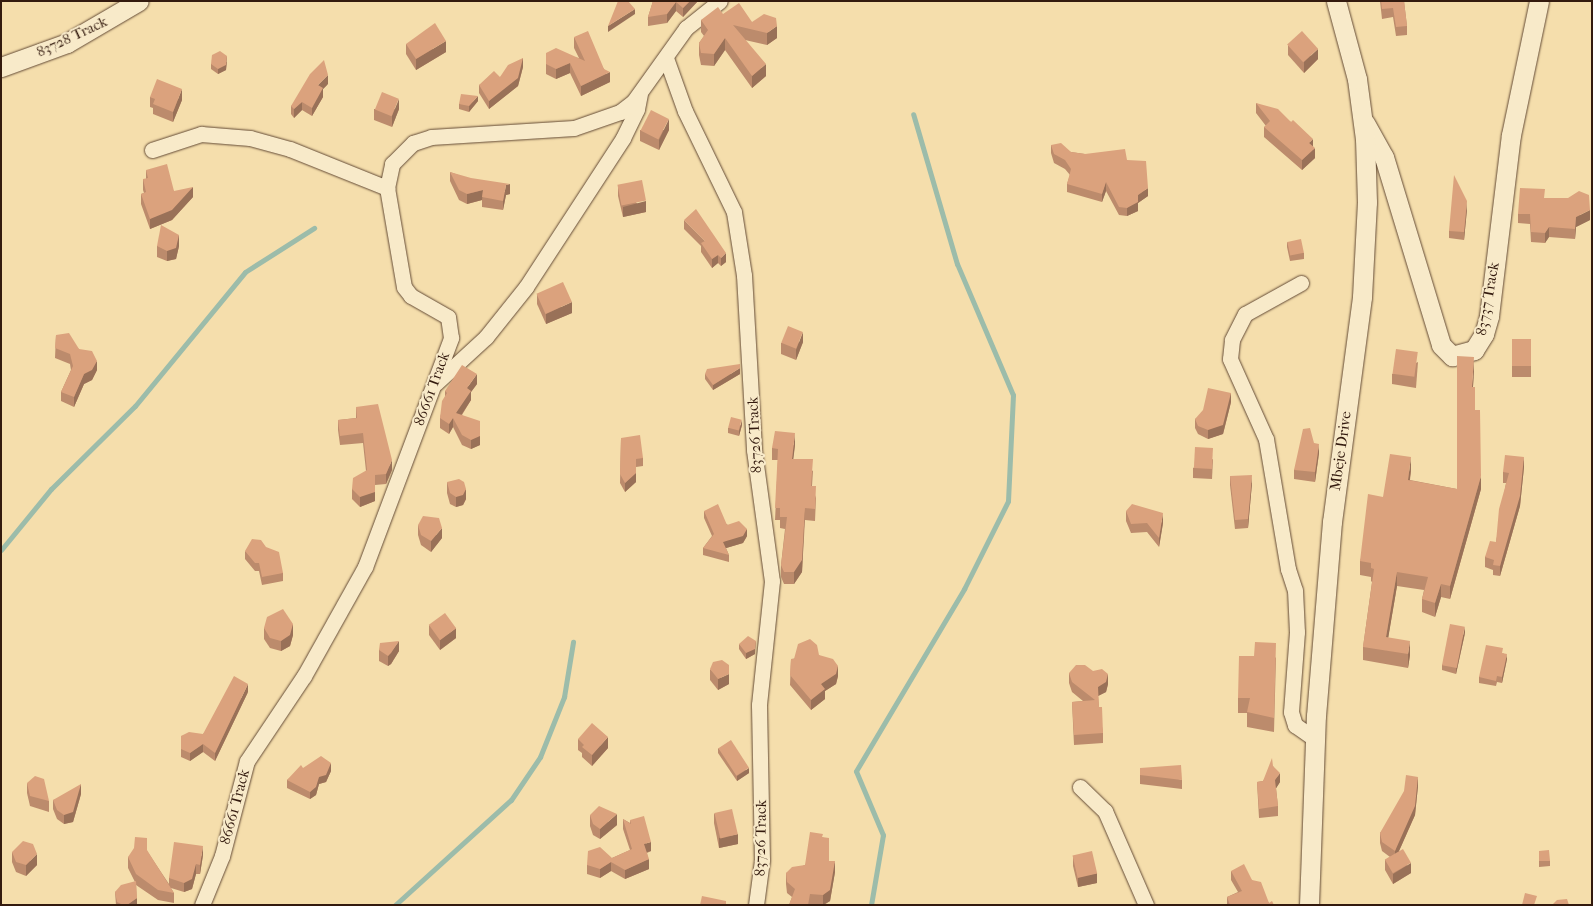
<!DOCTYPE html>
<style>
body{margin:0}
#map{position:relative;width:1593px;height:906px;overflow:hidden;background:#f5deac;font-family:"IM FELL French Canon",serif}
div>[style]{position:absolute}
.stream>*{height:5px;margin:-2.5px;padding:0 2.5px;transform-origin:2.5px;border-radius:2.5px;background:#9cbcaa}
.roads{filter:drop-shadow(0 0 1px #644b36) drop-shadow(0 0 1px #644b36)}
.minor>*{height:15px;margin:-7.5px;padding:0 7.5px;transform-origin:7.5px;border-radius:7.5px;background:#f8eac9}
.tertiary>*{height:19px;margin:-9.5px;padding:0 9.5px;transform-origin:9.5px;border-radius:9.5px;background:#f8eac9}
.wall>*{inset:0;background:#bc8b6c;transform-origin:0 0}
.shaded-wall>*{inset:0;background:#997158}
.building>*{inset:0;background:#dba27d;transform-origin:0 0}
span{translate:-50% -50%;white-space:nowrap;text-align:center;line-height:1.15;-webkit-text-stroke:4px #f8eac9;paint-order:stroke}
.street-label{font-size:15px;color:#331a0e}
.frame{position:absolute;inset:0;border:2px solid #331a0e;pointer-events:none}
</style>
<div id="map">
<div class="stream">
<i style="left:1px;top:550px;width:79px;rotate:-50.7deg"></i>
<i style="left:51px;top:489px;width:118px;rotate:-44.7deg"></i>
<i style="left:135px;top:406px;width:173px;rotate:-50.6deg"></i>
<i style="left:245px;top:272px;width:82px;rotate:-32.5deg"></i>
<i style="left:395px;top:905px;width:156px;rotate:-42.2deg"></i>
<i style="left:511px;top:800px;width:52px;rotate:-56deg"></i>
<i style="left:540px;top:757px;width:65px;rotate:-68.2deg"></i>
<i style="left:564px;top:697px;width:56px;rotate:-80.7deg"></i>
<i style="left:871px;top:905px;width:71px;rotate:-80.3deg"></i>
<i style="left:883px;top:835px;width:69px;rotate:-112.9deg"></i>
<i style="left:856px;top:771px;width:212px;rotate:-59.3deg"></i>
<i style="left:964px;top:589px;width:98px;rotate:-63.4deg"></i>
<i style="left:1008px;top:501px;width:106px;rotate:-87.3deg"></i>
<i style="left:1013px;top:395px;width:142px;rotate:-113.1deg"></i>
<i style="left:957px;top:264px;width:156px;rotate:-106.3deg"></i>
</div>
<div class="roads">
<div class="minor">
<i style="left:666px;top:58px;width:56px;rotate:70.3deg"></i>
<i style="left:685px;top:111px;width:112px;rotate:64.1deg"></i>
<i style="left:734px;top:212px;width:64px;rotate:81deg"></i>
<i style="left:744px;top:275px;width:175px;rotate:86.7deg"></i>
<i style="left:754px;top:450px;width:132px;rotate:82.2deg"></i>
<i style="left:772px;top:581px;width:125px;rotate:96deg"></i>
<i style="left:759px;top:705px;width:155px;rotate:88.9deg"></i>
<i style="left:762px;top:860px;width:45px;rotate:97.6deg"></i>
<i style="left:152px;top:150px;width:52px;rotate:-18.1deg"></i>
<i style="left:201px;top:134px;width:49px;rotate:4.7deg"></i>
<i style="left:250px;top:138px;width:41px;rotate:15.4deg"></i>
<i style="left:290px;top:149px;width:105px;rotate:21.9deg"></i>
<i style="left:1301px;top:283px;width:64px;rotate:151deg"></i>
<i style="left:1245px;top:314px;width:29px;rotate:117deg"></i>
<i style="left:1232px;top:340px;width:19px;rotate:96deg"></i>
<i style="left:1230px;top:359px;width:88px;rotate:65.8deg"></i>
<i style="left:1266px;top:439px;width:132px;rotate:80.4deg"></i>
<i style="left:1288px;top:569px;width:22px;rotate:72deg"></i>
<i style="left:1295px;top:590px;width:42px;rotate:87.3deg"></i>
<i style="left:1297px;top:632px;width:80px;rotate:94.3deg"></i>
<i style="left:1291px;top:712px;width:14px;rotate:73deg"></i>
<i style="left:1295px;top:725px;width:24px;rotate:35deg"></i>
<i style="left:436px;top:383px;width:68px;rotate:-42.6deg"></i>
<i style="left:486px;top:337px;width:64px;rotate:-51.3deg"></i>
<i style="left:526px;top:287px;width:178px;rotate:-56.9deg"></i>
<i style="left:623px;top:138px;width:32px;rotate:-64deg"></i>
<i style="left:637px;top:109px;width:15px;rotate:-79deg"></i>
<i style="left:1080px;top:787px;width:35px;rotate:44deg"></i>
<i style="left:1105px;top:811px;width:103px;rotate:66.4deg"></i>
<i style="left:202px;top:905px;width:53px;rotate:-67.8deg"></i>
<i style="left:222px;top:856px;width:98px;rotate:-75.3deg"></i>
<i style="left:247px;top:761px;width:102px;rotate:-56.2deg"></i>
<i style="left:304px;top:676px;width:125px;rotate:-60.8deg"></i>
<i style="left:365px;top:567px;width:245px;rotate:-69.4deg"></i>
<i style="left:451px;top:338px;width:21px;rotate:-98deg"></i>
<i style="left:448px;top:317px;width:43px;rotate:-150.4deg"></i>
<i style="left:411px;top:296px;width:11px;rotate:-128deg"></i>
<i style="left:404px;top:287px;width:100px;rotate:-99.7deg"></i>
<i style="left:387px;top:188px;width:25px;rotate:-78deg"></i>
<i style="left:392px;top:164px;width:30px;rotate:-45deg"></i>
<i style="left:413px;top:143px;width:19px;rotate:-18deg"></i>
<i style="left:431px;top:137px;width:143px;rotate:-3.6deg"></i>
<i style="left:574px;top:128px;width:49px;rotate:-19.2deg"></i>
<i style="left:620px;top:112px;width:16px;rotate:-38deg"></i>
<i style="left:633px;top:102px;width:91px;rotate:-54.4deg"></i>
<i style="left:686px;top:28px;width:43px;rotate:-38.5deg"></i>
</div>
<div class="tertiary">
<i style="left:1px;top:67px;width:70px;rotate:-20deg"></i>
<i style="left:67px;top:43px;width:83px;rotate:-30.3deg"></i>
<i style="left:1365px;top:123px;width:39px;rotate:61deg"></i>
<i style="left:1384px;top:157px;width:196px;rotate:73.1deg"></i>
<i style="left:1441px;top:345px;width:16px;rotate:45deg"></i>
<i style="left:1452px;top:356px;width:23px;rotate:-15deg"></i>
<i style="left:1474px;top:350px;width:19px;rotate:-58deg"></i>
<i style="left:1484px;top:334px;width:19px;rotate:-74deg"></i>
<i style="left:1489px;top:316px;width:182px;rotate:-83.1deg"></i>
<i style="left:1511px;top:135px;width:137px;rotate:-78.2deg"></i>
<i style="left:1309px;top:905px;width:189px;rotate:-87.9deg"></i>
<i style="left:1316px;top:716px;width:195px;rotate:-85.3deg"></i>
<i style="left:1332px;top:522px;width:227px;rotate:-82.4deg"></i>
<i style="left:1362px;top:297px;width:95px;rotate:-87deg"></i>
<i style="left:1367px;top:202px;width:63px;rotate:-91.8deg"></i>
<i style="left:1365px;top:139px;width:61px;rotate:-97.6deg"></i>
<i style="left:1357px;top:79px;width:81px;rotate:-105.1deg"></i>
</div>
</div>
<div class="wall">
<i style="clip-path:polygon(653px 1px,698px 1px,683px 17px,676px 11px,667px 23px,648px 26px,648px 17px)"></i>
<i style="clip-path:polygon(1380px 1px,1404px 1px,1407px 26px,1407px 35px,1396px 36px,1393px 17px,1382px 19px)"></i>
<i style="clip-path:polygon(723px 14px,752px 22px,777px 38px,767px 45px,745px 40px,766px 76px,752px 88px,725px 50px,714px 66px,701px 65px,699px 55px,699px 43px,704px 36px,701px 32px,701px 20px)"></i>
<i style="clip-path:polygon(574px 37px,604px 69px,610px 82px,581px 96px,570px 73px,556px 79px,546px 74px,546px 53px,579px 58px,574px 48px)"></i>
<i style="clip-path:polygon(406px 44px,446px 52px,416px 70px,406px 54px)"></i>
<i style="clip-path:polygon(1288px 45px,1318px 59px,1304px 73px,1288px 55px)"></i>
<i style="clip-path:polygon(227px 62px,226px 70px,218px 74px,211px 69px,211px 64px)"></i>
<i style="clip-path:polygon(523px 67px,518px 86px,489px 109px,479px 93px,479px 85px,500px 77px)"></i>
<i style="clip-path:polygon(328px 84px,323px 89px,323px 97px,312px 116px,302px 110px,294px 118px,291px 114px,291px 106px)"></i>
<i style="clip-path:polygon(150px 97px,182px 100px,173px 122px,153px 114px,153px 108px,150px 107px)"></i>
<i style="clip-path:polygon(478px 101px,469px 112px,459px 109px,459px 104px)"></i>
<i style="clip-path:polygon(1256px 103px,1291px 122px,1313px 146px,1315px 158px,1302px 170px,1264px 137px,1264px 127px,1266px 126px,1256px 113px)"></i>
<i style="clip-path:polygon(374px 109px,399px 109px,392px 127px,374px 120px)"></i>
<i style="clip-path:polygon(640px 130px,669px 130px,659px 150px,640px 141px)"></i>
<i style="clip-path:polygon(1051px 145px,1071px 152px,1127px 160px,1148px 196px,1138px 203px,1138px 211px,1127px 216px,1119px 215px,1106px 191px,1102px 202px,1067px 192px,1067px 184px,1070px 175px,1065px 169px,1054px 163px,1051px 153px)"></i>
<i style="clip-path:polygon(146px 170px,174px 191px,193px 197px,172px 220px,150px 229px,141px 204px,141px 194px,144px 193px,143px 190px,143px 179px,146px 179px)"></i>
<i style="clip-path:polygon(450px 172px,510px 194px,506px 195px,503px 210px,482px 207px,482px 200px,467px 204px,459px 200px,450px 181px)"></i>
<i style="clip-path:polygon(618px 185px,646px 212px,623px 217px,618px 196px)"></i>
<i style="clip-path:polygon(1545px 198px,1590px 220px,1576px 227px,1575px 239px,1549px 237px,1545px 243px,1531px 242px,1530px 224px,1518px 223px,1518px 214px)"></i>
<i style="clip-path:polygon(1467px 209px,1464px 240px,1449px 238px,1449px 231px)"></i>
<i style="clip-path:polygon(684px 220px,726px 262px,721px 266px,718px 263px,712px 268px,701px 252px,701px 246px,684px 229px)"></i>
<i style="clip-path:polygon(1287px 242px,1304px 253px,1304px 259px,1290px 261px,1287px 247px)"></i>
<i style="clip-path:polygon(157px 246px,179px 246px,176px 259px,167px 261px,157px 257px)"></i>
<i style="clip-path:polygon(537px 294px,572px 313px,546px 324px,537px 304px)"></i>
<i style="clip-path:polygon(56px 335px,79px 349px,97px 370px,92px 380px,84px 384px,74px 407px,61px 401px,61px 392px,71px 370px,70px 364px,55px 358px)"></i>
<i style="left:1512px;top:339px;width:19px;height:38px"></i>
<i style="clip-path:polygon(803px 342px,796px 360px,781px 354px,781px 343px)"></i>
<i style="clip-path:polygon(1418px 362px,1416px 388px,1392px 384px,1392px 374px)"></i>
<i style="clip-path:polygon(1474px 371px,1473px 387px,1481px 489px,1450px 599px,1441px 597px,1435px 617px,1422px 612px,1422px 599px,1424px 590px,1397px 586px,1388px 638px,1410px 655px,1408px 668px,1363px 660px,1363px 647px,1372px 582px,1371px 581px,1371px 577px,1360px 575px,1360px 561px,1383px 497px,1411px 470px,1410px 480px,1457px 489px)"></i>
<i style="clip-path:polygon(705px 374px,740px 374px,713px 390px,705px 379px)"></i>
<i style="clip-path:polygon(477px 384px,471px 392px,471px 400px,462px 415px,480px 445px,471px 449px,462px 445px,453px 427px,449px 434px,440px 428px,440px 418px,445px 397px,445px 391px)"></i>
<i style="clip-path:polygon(1231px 402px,1223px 434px,1208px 439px,1198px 434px,1195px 428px,1195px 419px)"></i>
<i style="clip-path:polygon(356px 407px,392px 470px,386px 484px,375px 485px,375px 501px,360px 507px,352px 499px,352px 489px,366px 471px,363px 443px,340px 445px,338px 430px,338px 420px,356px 418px)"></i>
<i style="clip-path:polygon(742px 425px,739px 436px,728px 433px,728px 428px)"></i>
<i style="clip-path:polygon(621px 438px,643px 458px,643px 466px,636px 467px,636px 482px,625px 492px,620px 483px)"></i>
<i style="clip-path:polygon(1314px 443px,1319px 453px,1315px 482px,1294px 479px,1294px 470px)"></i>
<i style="clip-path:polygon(795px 445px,793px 459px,813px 471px,812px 486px,816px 498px,815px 521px,805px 520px,802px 572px,794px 584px,784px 584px,781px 577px,781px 565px,785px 529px,780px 528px,780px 520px,775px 520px,778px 460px,772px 460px,772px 448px)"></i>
<i style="clip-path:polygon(1213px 459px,1212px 479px,1193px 478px,1193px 468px)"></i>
<i style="clip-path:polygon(1524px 467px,1520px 506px,1500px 576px,1493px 575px,1493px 570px,1485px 567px,1485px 557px,1496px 542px,1506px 483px,1503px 483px,1503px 472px)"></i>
<i style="clip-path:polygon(1230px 476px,1252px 483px,1248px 528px,1235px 529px,1230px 485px)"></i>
<i style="clip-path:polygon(447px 482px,466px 499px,463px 505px,456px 507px,450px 504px,447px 493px)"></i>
<i style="clip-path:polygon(704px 511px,747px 536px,743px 543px,726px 548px,729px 555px,729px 562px,703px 555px,703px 548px,712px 536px,704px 518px)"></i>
<i style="clip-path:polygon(1126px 511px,1163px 523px,1159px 547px,1147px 532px,1131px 533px,1126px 521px)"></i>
<i style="clip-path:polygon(418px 525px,442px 538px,431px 552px,421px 545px,418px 535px)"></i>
<i style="clip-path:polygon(245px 551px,283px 573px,283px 581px,262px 585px,259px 571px,255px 571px,245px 559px)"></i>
<i style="clip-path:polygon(429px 625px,456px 638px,440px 650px,429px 635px)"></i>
<i style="clip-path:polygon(264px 628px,293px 635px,290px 646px,281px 651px,270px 648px,264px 639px)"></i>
<i style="clip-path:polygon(1465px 633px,1456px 674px,1442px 670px,1442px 665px)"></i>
<i style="clip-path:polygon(739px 644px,755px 654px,746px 659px,739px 649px)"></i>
<i style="clip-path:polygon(379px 650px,399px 651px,391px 664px,388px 666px,379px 661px)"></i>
<i style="clip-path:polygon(1503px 653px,1507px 659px,1502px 683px,1497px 682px,1496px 686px,1479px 683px,1479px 677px)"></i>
<i style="clip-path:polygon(819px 655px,838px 676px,836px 684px,825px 691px,825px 699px,811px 710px,790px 685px,791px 659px)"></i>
<i style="clip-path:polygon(1276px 657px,1274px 732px,1247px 727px,1247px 713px,1238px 713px,1238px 698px)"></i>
<i style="clip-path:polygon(710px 669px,729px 684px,718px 690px,710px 680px)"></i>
<i style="clip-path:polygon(1069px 673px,1108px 684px,1106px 692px,1098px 696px,1099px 707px,1103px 733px,1103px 743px,1074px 745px,1072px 702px,1083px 701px,1072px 692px,1069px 683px)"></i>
<i style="clip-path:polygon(248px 692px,215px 761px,203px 752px,190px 761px,181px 757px,181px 736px,203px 734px)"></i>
<i style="clip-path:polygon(578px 739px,608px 748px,592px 766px,582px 757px,582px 753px,578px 750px)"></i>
<i style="clip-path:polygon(718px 748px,749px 773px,737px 781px,718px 753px)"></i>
<i style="clip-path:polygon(1273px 766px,1280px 782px,1276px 788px,1278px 806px,1278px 816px,1259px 818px,1257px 782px,1263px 781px)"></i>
<i style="clip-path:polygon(303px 768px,331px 771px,326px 782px,319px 784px,316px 795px,310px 799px,287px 788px,287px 780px)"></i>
<i style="clip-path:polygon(1140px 768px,1182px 780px,1182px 789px,1140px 784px)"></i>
<i style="clip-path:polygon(27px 783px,49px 801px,49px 812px,30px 806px,27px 793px)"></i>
<i style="clip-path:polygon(1418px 786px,1415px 815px,1399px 851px,1411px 873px,1393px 884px,1385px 870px,1385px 860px,1390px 857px,1382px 851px,1380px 843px,1380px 833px)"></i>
<i style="clip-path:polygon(81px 794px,73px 822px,64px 824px,57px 819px,53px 809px,53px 800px)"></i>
<i style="clip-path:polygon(714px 813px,738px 844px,719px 848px,714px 823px)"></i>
<i style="clip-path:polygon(590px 815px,617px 825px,600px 839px,593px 835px,590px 826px)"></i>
<i style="clip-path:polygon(623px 819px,630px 823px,630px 820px,651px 851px,647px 853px,649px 869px,625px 879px,611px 871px,600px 878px,587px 874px,587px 865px,612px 858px,630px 850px,623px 829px)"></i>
<i style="clip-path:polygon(823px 837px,829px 861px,835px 872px,830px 901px,824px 905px,789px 905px,792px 897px,787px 893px,786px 884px,786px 873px,805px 865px)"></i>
<i style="clip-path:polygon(147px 851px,169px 884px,169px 878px,203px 855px,200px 874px,196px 874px,192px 889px,184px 892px,171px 888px,174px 893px,174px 903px,158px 900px,136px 885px,137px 905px,116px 905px,115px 892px,135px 882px,128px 868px,128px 857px)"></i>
<i style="clip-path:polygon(1539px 851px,1550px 861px,1550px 866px,1539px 867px)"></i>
<i style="clip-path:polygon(12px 852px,37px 865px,26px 876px,16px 872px,12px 862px)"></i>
<i style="clip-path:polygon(1073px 856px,1097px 883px,1078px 887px,1073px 866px)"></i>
<i style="clip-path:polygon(1231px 871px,1252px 880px,1269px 903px,1274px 905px,1227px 905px,1227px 897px,1238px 892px,1231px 880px)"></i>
</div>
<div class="shaded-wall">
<i style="clip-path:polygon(690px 1px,698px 1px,683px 17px,683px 8px)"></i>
<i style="clip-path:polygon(676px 2px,676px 11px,667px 23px,667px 14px)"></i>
<i style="clip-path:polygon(635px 9px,635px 14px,608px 32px,608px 26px)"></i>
<i style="clip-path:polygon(777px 26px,777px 38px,767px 45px,767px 33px)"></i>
<i style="clip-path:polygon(725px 38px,725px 50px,714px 66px,714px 54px)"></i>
<i style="clip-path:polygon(446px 41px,446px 52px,416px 70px,416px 59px)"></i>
<i style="clip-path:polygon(1318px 49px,1318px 59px,1304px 73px,1304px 62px)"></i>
<i style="clip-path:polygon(227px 56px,226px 70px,218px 74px,218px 69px)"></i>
<i style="clip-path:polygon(523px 58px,523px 67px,518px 86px,489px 109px,489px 101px)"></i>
<i style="clip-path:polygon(570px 63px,570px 73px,556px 79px,556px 69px)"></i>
<i style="clip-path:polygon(766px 64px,766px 76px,752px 88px,752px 76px)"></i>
<i style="clip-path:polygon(610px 72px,610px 82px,581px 96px,581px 86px)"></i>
<i style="clip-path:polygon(328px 75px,328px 84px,323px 89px,323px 97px,312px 116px,312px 108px,318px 85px)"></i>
<i style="clip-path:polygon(182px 89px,182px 100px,173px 122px,173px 112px)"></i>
<i style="clip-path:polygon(478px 96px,478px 101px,469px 112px,469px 106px)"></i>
<i style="clip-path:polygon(399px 99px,399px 109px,392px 127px,392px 116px)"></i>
<i style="clip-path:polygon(302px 102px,302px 110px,294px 118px,294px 109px)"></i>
<i style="clip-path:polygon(669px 119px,669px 130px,659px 150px,659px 140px)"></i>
<i style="clip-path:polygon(1313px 139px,1313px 149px,1309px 143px)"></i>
<i style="clip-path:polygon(1315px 148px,1315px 158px,1302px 170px,1302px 160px)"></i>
<i style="clip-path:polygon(1106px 182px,1106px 191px,1102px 202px,1102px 194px)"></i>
<i style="clip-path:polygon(510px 184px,510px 194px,506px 195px,503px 210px,503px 201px,506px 185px)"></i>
<i style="clip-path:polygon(193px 187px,193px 197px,172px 220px,150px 229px,150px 219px)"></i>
<i style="clip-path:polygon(1148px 188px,1148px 196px,1138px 203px,1138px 211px,1127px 216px,1127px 208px,1138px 195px)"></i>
<i style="clip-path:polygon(483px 190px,482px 200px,467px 204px,467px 194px)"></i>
<i style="clip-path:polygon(646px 201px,646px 212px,623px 217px,623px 207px)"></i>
<i style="clip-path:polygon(1467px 201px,1467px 209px,1464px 240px,1464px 232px)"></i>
<i style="clip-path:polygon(1590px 210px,1590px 220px,1576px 227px,1575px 239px,1575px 229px,1576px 217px)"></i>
<i style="clip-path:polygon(1549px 227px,1549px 237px,1545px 243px,1545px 233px)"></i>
<i style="clip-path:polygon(179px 235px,179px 246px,176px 259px,167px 261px,167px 251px)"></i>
<i style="clip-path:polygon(726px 253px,726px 262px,721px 266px,721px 258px)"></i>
<i style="clip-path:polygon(718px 255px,718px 263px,712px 268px,712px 259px)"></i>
<i style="clip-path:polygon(572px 302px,572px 313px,546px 324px,546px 314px)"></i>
<i style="clip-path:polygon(803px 332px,803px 342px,796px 360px,796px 350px)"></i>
<i style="clip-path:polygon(1474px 357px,1474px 371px,1472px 400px,1472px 387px)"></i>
<i style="clip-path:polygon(97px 361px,97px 370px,92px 380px,84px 384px,74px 407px,74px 397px,84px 374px)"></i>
<i style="clip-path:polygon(740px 368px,740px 374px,713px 390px,713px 385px)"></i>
<i style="clip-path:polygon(477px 374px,477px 384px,471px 392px,471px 400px,456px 423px,456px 413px,467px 388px)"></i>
<i style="clip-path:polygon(1231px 393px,1231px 402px,1223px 434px,1208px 439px,1208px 430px)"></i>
<i style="clip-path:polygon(453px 418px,453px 427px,449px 434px,449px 424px)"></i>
<i style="clip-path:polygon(742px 420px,742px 425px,739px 436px,739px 431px)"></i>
<i style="clip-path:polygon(480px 421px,480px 445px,471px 449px,471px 440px)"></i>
<i style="clip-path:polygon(795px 433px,795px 445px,792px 470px,792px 459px)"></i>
<i style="clip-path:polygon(1319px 444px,1319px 453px,1315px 482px,1315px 472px)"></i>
<i style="clip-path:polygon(1411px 457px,1411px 470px,1408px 493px,1408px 480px)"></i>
<i style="clip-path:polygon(1524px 457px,1524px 467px,1520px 506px,1500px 576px,1500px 566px)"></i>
<i style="clip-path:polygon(392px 460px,392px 470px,386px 484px,386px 474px)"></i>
<i style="clip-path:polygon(636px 473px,636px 482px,625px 492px,625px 483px)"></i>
<i style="clip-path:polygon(375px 475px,375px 501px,360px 507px,360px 497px)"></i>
<i style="clip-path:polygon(1252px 475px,1252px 483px,1248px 528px,1248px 519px)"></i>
<i style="clip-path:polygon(1481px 476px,1481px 489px,1450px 599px,1450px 586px)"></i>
<i style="clip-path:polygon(466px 489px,466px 499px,463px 505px,456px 507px,456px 497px)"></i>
<i style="clip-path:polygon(805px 508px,802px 572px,794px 584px,794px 572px)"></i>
<i style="clip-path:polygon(1163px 513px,1163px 523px,1159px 547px,1159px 538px)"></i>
<i style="clip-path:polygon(442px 528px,442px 538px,431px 552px,431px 541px)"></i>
<i style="clip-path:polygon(747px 529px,747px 536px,743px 543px,723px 549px,723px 542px)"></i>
<i style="clip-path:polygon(1397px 572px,1397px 586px,1386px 651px,1386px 637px)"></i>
<i style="clip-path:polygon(1441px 584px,1441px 597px,1435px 617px,1435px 603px)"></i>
<i style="clip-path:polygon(293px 624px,293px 635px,290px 646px,281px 651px,281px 641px)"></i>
<i style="clip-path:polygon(1465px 627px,1465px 633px,1456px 674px,1456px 668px)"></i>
<i style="clip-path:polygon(456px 628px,456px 638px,440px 650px,440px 640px)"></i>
<i style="clip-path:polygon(399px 641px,399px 651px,391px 664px,388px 666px,388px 656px)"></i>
<i style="clip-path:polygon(756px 641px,755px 654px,746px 659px,746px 653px)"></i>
<i style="clip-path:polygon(1410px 641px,1410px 655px,1408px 668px,1408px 654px)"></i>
<i style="clip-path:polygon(1507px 654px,1507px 659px,1502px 683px,1502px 677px)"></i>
<i style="clip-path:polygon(838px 666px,838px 676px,836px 684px,825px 691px,825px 699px,811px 710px,811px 700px,821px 684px)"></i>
<i style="clip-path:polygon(729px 674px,729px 684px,718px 690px,718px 679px)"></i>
<i style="clip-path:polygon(1108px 674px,1108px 684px,1106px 692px,1098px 696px,1098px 687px)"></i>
<i style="clip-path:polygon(248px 684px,248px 692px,215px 761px,215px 753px)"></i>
<i style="clip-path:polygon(608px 737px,608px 748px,592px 766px,592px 755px)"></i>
<i style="clip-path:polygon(203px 744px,203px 752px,190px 761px,190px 753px)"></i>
<i style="clip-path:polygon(331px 763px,331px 771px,326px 782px,319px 784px,316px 795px,310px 799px,310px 792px,319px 777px)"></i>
<i style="clip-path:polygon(749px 768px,749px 773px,737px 781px,737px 776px)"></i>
<i style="clip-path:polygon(1280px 773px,1280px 782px,1275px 790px,1275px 780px)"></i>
<i style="clip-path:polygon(1418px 777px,1418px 786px,1415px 815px,1395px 860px,1395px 851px)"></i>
<i style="clip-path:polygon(81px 784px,81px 794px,73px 822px,64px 824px,64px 815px)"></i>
<i style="clip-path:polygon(617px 814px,617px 825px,600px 839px,600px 829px)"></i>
<i style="clip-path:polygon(738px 834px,738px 844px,719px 848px,719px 838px)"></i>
<i style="clip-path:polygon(651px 842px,651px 851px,644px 853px,644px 844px)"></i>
<i style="clip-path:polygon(203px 846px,203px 855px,200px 874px,200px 865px)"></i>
<i style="clip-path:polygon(37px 854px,37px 865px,26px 876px,26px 865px)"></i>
<i style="clip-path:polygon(649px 859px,649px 869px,625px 879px,625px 870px)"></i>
<i style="clip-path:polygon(835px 861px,835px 872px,830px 901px,823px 905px,823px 895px)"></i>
<i style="clip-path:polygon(611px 862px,611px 871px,600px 878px,600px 869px)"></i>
<i style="clip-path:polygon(1411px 863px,1411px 873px,1393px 884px,1393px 874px)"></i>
<i style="clip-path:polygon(196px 864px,196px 874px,192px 889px,184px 892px,184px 883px)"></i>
<i style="clip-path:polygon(1097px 873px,1097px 883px,1078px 887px,1078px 877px)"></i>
<i style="clip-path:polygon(137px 898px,137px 905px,127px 905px)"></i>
</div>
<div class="building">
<i style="clip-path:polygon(618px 1px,628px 1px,635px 9px,608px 26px)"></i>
<i style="clip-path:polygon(653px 1px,690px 1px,683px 8px,676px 2px,667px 14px,648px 17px)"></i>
<i style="clip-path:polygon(1381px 1px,1404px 1px,1407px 26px,1396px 27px,1393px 8px,1382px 9px)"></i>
<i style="clip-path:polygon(739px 3px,752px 22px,764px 14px,776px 18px,777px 26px,767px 33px,733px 25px,766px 64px,752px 76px,725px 38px,714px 54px,701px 53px,699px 43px,708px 30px,701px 20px,718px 7px,723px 14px)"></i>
<i style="clip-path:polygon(435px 23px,446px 41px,416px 59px,406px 44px)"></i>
<i style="clip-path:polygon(588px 31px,604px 69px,610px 72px,581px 86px,570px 63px,556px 69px,546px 64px,546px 53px,556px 48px,585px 61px,574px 37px)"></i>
<i style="left:1302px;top:31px;width:24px;height:20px;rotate:48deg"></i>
<i style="clip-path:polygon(220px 51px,227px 56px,226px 65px,218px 69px,211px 64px,212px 55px)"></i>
<i style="clip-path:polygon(523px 58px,518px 78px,489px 101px,479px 85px,494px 71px,500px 77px,508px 65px)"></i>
<i style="clip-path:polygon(324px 60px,328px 75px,318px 85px,323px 88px,312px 108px,302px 102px,294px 109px,291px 106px,310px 74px)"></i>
<i style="clip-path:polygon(157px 79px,182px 89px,173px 112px,153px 104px,155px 99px,150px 97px)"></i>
<i style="left:382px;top:92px;width:18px;height:19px;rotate:22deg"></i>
<i style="clip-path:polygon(461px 94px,478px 96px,469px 106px,459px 104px)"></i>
<i style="clip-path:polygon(1256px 103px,1278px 109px,1291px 122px,1293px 120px,1313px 139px,1309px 143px,1315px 148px,1302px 160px,1264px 127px,1270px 121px)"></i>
<i style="left:651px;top:110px;width:20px;height:23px;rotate:27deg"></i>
<i style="clip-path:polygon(1061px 143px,1071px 152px,1085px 154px,1125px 149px,1127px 160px,1146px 161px,1148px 188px,1138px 195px,1138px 202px,1127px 208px,1119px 207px,1106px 182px,1102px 194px,1067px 184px,1071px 169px,1065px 160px,1054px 154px,1051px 145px)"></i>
<i style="clip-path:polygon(167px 164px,174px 191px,193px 187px,172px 210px,150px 219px,141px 194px,146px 192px,143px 179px,148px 178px,146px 170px)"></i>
<i style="clip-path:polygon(450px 172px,471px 178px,510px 184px,506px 185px,503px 201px,482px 197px,483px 190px,467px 194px,459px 190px)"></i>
<i style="clip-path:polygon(1454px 175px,1467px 201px,1464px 232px,1449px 231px)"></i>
<i style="left:642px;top:180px;width:21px;height:25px;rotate:79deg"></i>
<i style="clip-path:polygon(1520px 188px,1545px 189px,1544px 198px,1568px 198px,1579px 191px,1589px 195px,1590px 210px,1576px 217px,1575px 229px,1549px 227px,1545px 233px,1531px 232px,1530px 214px,1518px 214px)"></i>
<i style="clip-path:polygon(696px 209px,726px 253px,721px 258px,718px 255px,712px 259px,701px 243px,705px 241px,684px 220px)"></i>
<i style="clip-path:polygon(161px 225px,179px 235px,176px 248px,167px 251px,157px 246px)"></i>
<i style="left:1301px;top:239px;width:14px;height:14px;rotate:78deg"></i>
<i style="left:563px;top:282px;width:22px;height:29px;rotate:66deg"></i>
<i style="left:788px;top:326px;width:16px;height:18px;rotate:22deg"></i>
<i style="clip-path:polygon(69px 333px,79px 349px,92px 351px,97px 361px,92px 370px,84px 374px,74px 397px,61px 392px,73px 366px,70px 354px,55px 348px,56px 335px)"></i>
<i style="left:1512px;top:339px;width:19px;height:27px"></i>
<i style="left:1396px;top:349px;width:22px;height:25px;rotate:8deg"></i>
<i style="clip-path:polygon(1457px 356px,1474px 357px,1472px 387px,1475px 387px,1475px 410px,1480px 410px,1481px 476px,1450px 586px,1441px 584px,1435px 603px,1422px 599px,1428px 577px,1397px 572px,1386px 637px,1410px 641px,1408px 654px,1363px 647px,1374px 569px,1371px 568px,1371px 563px,1360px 561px,1368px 494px,1383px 497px,1390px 454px,1411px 457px,1408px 480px,1457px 489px)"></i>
<i style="clip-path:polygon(740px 364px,740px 368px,713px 385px,705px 374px,707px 369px)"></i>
<i style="clip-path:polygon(462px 365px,477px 374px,467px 388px,471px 391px,456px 413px,480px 421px,480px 436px,471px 440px,462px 435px,453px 418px,449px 424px,440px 418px,442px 401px,447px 393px,445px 391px)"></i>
<i style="clip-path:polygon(1208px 388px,1231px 393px,1223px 425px,1208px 430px,1198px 426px,1195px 419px,1203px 410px)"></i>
<i style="clip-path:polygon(378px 404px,392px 460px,386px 474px,375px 475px,375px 492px,360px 497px,352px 489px,353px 478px,367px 470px,363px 433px,340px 436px,338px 420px,357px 418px,356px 407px)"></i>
<i style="left:731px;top:417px;width:11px;height:11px;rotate:15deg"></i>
<i style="clip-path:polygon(1310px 428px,1314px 443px,1319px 444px,1315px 472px,1294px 470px,1303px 429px)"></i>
<i style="clip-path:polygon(775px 431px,795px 433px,792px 459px,813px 459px,811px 486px,816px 486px,815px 509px,805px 508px,802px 560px,794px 572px,784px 572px,781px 565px,787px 517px,780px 517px,780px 508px,775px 508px,778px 449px,772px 448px)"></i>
<i style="clip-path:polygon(640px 435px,643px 458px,636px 459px,636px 473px,625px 483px,620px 474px,621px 438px)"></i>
<i style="left:1195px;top:447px;width:18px;height:21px;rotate:3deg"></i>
<i style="clip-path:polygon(1505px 455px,1524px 457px,1520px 496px,1500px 566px,1493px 565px,1494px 560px,1485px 557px,1490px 541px,1496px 542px,1499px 509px,1509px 473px,1503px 472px)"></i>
<i style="clip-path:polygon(1252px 475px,1248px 519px,1235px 520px,1230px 476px)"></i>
<i style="clip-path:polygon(459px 479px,464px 482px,466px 489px,463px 495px,456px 497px,450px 493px,447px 482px)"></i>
<i style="clip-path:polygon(718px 504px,727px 525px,739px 521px,747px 529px,743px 536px,723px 542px,729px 555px,703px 548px,714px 534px,704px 511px)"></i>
<i style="clip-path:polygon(1132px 504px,1163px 513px,1159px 538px,1147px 523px,1131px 524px,1126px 511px)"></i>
<i style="clip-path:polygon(423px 516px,439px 518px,442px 528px,431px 541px,421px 535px,418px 525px)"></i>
<i style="clip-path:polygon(252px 539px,261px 540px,266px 547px,279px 552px,283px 573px,262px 577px,259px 563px,255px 563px,245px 551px)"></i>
<i style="clip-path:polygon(283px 609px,293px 624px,290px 635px,281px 641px,270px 638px,264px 628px,267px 617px)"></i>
<i style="left:445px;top:613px;width:19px;height:20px;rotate:54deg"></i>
<i style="left:1450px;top:624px;width:15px;height:42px;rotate:11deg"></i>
<i style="clip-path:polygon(748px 636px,756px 641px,755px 649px,746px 653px,739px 644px)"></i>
<i style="clip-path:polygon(810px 639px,817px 645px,819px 655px,833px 659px,838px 666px,836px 674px,821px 684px,825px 689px,811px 700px,790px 675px,791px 659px,794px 659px,798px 644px)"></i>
<i style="clip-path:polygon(399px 641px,391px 653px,388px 656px,379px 650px,380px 643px)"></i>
<i style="clip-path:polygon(1255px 642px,1276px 643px,1274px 718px,1247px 712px,1250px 698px,1238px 698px,1239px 656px,1254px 656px)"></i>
<i style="clip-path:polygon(1486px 645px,1503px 648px,1502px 653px,1507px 654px,1502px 677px,1497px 676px,1496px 681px,1479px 677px)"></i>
<i style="clip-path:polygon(722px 660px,729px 665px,729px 674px,718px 679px,710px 669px,713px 662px)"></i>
<i style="clip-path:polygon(1076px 665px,1085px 665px,1093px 671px,1102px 669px,1108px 674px,1106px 682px,1098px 687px,1099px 707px,1102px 707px,1103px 733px,1074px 735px,1072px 702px,1095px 700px,1072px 682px,1069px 673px)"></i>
<i style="clip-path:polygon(234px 676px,248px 684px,215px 753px,203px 744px,190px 753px,181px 749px,181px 736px,189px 732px,203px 734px)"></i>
<i style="clip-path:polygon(592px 723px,608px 737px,592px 755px,582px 747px,584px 745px,578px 739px)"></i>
<i style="left:731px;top:740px;width:33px;height:15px;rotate:57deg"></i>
<i style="clip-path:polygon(321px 756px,331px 763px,326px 775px,319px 777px,316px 787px,310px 792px,287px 780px,301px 765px,303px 768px)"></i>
<i style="clip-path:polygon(1272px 758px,1273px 766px,1280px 773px,1275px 780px,1278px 806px,1259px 809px,1257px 782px,1263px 781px)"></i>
<i style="clip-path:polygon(1181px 765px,1182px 780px,1140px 775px,1140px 768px)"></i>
<i style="clip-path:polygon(1406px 775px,1418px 777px,1415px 806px,1395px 851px,1382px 842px,1380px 833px,1404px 791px)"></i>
<i style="clip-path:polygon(35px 776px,44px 779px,49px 801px,30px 796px,27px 783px)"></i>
<i style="clip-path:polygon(81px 784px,73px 812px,64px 815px,57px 810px,53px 800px)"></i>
<i style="clip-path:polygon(599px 806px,617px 814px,600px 829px,593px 824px,590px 815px)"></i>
<i style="left:732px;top:809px;width:26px;height:18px;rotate:77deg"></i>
<i style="clip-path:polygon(644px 816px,651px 842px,644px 844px,649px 859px,625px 870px,611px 862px,600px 869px,587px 865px,588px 851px,600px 847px,612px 858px,632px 849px,623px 819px,631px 824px,630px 820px)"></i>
<i style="clip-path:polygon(810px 832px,823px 834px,822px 837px,829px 838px,829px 861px,835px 861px,830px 890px,823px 895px,810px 894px,808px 905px,789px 905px,795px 889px,787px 882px,786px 873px,792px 867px,805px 865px)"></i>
<i style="clip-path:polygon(135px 837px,147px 838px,147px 850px,174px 893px,158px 890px,136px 874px,128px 857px,134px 848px)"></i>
<i style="clip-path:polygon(23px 841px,33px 844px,37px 854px,26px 865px,16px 862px,12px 852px)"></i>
<i style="clip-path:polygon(174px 842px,203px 846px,200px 865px,196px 864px,192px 879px,184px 883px,169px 878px)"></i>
<i style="left:1403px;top:849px;width:16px;height:21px;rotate:60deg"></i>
<i style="clip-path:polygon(1549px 850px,1550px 861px,1539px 861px,1539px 851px)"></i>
<i style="left:1092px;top:851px;width:23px;height:20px;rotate:77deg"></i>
<i style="clip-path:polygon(1244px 864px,1252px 880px,1261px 882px,1269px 903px,1272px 901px,1274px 905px,1230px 905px,1227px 897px,1242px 891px,1231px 871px)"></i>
<i style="clip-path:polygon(136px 881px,137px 898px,127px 905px,123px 905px,117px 902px,115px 892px,121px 885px)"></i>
<i style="clip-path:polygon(1525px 893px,1537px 896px,1534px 905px,1522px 905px)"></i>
<i style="clip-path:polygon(702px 896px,726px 901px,726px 905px,700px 905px)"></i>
<i style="clip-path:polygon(1567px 899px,1569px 905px,1552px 905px,1557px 900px)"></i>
</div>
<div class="street-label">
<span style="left:72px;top:37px;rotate:-25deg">83728 Track</span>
<span style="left:1488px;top:299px;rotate:-80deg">83737 Track</span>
<span style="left:432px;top:389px;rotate:-70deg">86661 Track</span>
<span style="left:755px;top:435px;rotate:-93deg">83726 Track</span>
<span style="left:1341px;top:451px;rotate:-82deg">Mbeje Drive</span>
<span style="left:235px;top:807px;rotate:-75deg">86661 Track</span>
<span style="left:761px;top:838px;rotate:-89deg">83726 Track</span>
</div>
<div class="frame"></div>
</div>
